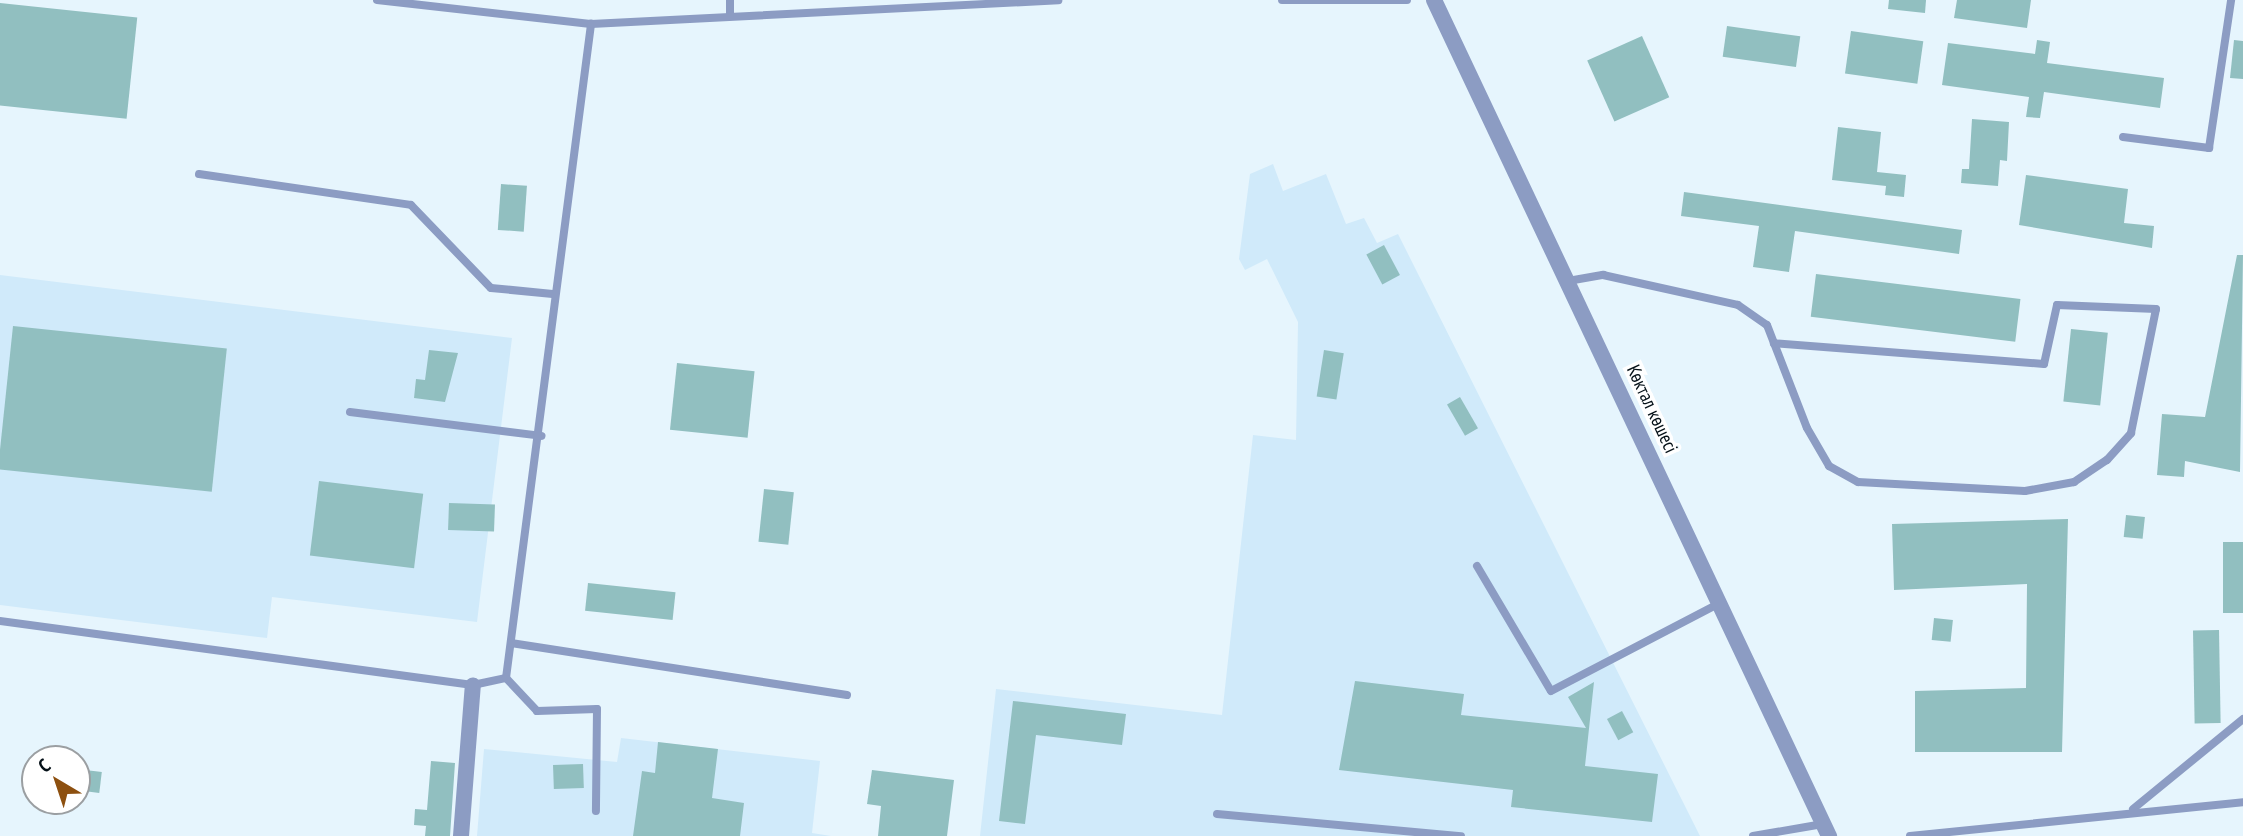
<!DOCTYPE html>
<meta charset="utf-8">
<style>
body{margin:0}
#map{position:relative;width:2243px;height:836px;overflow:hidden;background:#e6f5fd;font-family:"PT Sans Narrow",sans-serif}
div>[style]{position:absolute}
.built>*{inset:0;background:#d0eafa}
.building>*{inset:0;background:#91bfc0;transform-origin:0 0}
.lane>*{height:8px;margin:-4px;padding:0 4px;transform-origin:4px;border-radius:4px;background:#8c9cc3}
.street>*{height:16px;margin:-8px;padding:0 8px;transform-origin:8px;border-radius:8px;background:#8c9cc3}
span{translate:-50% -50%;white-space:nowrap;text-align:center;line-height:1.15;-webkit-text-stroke:7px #fff;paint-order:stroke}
.street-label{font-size:19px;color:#041017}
.north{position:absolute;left:21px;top:745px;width:70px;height:70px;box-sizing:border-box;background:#fff;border:2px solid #9b9fa2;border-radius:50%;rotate:321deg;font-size:19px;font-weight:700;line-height:28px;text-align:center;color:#041017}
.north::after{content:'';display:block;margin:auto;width:24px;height:32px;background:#8d5010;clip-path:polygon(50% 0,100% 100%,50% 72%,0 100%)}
</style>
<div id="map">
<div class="built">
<i style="clip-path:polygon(1273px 164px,1283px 191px,1326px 174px,1346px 224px,1364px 218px,1377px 243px,1398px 234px,1700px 836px,980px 836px,996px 689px,1222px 715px,1253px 435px,1296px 440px,1298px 322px,1267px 259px,1245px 270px,1239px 259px,1250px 174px)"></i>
<i style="clip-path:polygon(0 275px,512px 338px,477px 622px,272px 597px,267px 638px,0 605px)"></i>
<i style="clip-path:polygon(621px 738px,820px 761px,812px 833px,831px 836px,477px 836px,484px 749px,617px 762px)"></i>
</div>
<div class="building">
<i style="clip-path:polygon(1889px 0,1926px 0,1925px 13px,1888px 9px)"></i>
<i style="clip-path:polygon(1957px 0,2031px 0,2027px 28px,1954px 18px)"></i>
<i style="left:0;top:3px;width:138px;height:102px;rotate:6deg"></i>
<i style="left:1727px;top:26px;width:74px;height:31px;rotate:8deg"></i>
<i style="left:1851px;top:31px;width:73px;height:43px;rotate:8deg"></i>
<i style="left:1642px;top:36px;width:67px;height:60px;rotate:66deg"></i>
<i style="clip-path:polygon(2037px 40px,2050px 42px,2047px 63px,2164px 78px,2160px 108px,2044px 92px,2040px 118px,2026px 117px,2029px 97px,1942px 85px,1948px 43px,2035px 54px)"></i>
<i style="clip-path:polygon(2234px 40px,2243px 41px,2243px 79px,2230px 78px)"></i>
<i style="clip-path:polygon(1972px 119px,2009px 122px,2007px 161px,2000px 160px,1998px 186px,1961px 183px,1962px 169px,1969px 169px)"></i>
<i style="clip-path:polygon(1838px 127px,1881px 132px,1877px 172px,1906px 175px,1904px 197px,1885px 195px,1886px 186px,1832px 180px)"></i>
<i style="clip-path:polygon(2026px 175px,2128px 189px,2124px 223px,2154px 226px,2152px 248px,2019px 225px)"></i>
<i style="left:501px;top:184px;width:26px;height:46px;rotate:4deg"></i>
<i style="clip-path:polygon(1684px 192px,1962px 230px,1959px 254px,1795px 231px,1789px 272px,1753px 267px,1759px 226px,1681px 216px)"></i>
<i style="left:1384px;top:245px;width:34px;height:20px;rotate:62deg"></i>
<i style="clip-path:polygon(2237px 255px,2243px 255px,2240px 472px,2185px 461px,2184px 477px,2157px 475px,2162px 414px,2205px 417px)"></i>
<i style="left:1816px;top:274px;width:206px;height:43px;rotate:7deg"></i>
<i style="left:13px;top:326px;width:215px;height:144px;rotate:6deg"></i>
<i style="left:2071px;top:329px;width:37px;height:73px;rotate:6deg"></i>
<i style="clip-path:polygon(429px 350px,458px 353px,445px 402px,414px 398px,416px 379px,425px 380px)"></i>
<i style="left:1324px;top:350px;width:20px;height:47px;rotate:9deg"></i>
<i style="left:677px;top:363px;width:78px;height:67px;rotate:6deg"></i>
<i style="left:1460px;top:397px;width:36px;height:15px;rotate:60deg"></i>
<i style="left:319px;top:481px;width:105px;height:75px;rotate:7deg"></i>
<i style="left:764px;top:489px;width:30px;height:53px;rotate:6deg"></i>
<i style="left:449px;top:503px;width:46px;height:27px;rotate:2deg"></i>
<i style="left:2126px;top:515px;width:19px;height:22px;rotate:6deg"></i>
<i style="clip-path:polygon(2068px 519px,2062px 752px,1915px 752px,1915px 691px,2026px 688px,2027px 584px,1894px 590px,1892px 524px)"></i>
<i style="left:2223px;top:542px;width:20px;height:71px"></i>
<i style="left:588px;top:583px;width:88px;height:28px;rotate:6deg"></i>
<i style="left:1934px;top:618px;width:19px;height:22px;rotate:6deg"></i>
<i style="left:2219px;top:630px;width:93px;height:26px;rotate:89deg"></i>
<i style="clip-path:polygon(1355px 681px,1464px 694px,1461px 715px,1586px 728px,1568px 697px,1594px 682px,1585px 766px,1658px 774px,1652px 822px,1511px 807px,1513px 790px,1339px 770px)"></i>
<i style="clip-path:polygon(1013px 701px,1126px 714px,1122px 745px,1036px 735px,1025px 824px,999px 821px)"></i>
<i style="left:1622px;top:711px;width:24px;height:17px;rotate:62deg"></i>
<i style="clip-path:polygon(658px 742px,718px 749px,712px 798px,744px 803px,740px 836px,633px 836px,642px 771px,655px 773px)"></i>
<i style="clip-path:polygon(431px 761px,455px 763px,450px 836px,425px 836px,426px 826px,414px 825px,415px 809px,427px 810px)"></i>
<i style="left:583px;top:764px;width:24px;height:30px;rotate:88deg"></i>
<i style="left:77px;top:769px;width:25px;height:21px;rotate:7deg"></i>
<i style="clip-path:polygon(872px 770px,954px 780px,947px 836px,878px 836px,881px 806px,867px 804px)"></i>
</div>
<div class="lane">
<i style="left:377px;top:0;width:215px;rotate:6.4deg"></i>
<i style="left:1282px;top:0;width:125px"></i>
<i style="left:730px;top:16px;width:16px;rotate:-90deg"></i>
<i style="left:2123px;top:137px;width:87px;rotate:7.3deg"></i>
<i style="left:2209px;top:148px;width:150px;rotate:-81.5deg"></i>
<i style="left:199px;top:174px;width:214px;rotate:8.3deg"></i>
<i style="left:411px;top:205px;width:115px;rotate:46.1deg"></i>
<i style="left:491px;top:288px;width:62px;rotate:5.5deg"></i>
<i style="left:1568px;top:281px;width:36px;rotate:-10deg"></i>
<i style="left:1603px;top:275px;width:138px;rotate:12.5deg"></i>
<i style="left:1738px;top:305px;width:35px;rotate:35deg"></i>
<i style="left:1767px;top:325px;width:110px;rotate:68.8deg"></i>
<i style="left:1807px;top:428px;width:44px;rotate:59.9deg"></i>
<i style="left:1829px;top:466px;width:33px;rotate:29deg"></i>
<i style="left:1858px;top:482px;width:167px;rotate:3.1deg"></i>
<i style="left:2025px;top:491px;width:50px;rotate:-10.4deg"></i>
<i style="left:2074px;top:482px;width:40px;rotate:-34deg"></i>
<i style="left:2107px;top:460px;width:36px;rotate:-48deg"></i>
<i style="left:2131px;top:433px;width:126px;rotate:-78.6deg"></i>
<i style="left:2156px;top:309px;width:99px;rotate:-177.7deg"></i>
<i style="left:2057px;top:305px;width:60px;rotate:102.4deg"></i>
<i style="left:2044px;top:364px;width:271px;rotate:-175.6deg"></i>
<i style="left:350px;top:412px;width:193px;rotate:7.1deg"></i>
<i style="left:1477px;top:566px;width:145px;rotate:59.4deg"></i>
<i style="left:1551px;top:691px;width:191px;rotate:-27.5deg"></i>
<i style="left:0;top:621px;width:477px;rotate:7.7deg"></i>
<i style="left:473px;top:685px;width:34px;rotate:-12deg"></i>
<i style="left:506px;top:678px;width:660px;rotate:-82.59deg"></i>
<i style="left:591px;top:24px;width:468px;rotate:-2.9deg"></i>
<i style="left:511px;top:643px;width:340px;rotate:8.8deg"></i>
<i style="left:506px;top:678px;width:45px;rotate:46.8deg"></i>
<i style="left:537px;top:711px;width:60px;rotate:-1.9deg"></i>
<i style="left:597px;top:709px;width:102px;rotate:90.6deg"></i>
<i style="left:2133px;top:809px;width:142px;rotate:-39.3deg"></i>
<i style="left:1217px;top:814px;width:245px;rotate:5.2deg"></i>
<i style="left:1753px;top:836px;width:71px;rotate:-9.7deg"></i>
<i style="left:1910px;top:836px;width:335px;rotate:-5.8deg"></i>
</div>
<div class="street">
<i style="left:1434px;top:0;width:925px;rotate:64.71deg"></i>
<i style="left:461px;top:836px;width:151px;rotate:-85.5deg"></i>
</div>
<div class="street-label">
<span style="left:1652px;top:409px;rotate:65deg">Көктал көшесі</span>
</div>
<div class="north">С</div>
</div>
